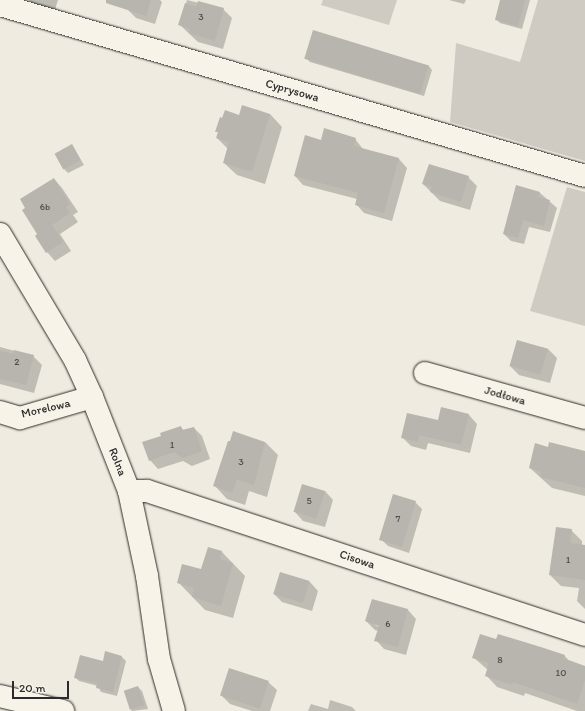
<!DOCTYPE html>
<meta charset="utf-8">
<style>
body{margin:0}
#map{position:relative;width:585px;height:711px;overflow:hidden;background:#efebe0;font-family:Itim,sans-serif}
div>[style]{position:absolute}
.green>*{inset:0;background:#cfcbc2}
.shadow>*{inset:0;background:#0003}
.building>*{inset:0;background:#b8b5ae;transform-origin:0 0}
.roads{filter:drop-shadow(0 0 1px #2b2b2b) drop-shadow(0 0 1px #2b2b2b)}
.minor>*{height:22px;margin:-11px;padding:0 11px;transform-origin:11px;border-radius:11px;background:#f7f3e8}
span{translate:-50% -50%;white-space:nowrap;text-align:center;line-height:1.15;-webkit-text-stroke:3px #f7f3e8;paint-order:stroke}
.number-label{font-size:10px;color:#4e4e4c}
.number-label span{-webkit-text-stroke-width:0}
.street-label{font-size:12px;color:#2b2b2b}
.scale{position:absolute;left:12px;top:681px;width:57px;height:18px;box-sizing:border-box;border:2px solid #2b2b2b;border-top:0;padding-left:5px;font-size:12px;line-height:14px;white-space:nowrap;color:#2b2b2b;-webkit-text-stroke:3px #f7f3e8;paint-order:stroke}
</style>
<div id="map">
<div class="green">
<i style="clip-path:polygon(323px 0,397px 0,389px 25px,321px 5px)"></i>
<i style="clip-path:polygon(538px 0,585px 0,585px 161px,450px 122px,456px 43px,520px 62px)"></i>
<i style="clip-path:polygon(567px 187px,585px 192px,585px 326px,530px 311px)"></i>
</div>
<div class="shadow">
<i style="clip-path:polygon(29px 0,58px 0,54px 13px,32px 3px)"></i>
<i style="clip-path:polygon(131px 0,160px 0,162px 2px,155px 24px,136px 18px,128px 10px)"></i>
<i style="clip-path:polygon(187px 0,223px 9px,232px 18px,223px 49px,198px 42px,180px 25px)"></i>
<i style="clip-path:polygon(449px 0,466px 0,464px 4px)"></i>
<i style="clip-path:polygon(501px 0,530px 0,522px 29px,500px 23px,496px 19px)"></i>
<i style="clip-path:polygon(306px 58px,428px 65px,432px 70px,424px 96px,310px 62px)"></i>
<i style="clip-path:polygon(270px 114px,282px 127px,265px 184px,237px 175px,224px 163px,228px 149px,217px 138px,219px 133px,216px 131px,223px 119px,240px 116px)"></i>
<i style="clip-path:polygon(355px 139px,363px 149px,399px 159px,407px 168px,392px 221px,364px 213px,356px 204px,357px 199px,303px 185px,295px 176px)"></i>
<i style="clip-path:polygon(72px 145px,84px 165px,68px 173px,64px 169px)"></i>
<i style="clip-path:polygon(468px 177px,477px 186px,470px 210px,440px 201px,423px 184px)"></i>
<i style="clip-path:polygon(54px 179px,62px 188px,78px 212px,73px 215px,78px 222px,60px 234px,71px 251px,55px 261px,47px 252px,38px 235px)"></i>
<i style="clip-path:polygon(539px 192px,557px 208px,550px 232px,529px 227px,524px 244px,511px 241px,504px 234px)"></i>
<i style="clip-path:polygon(517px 341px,548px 349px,557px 358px,550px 383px,519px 375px,510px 366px)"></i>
<i style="clip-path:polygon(0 347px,33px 356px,42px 365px,34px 393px,0 384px)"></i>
<i style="clip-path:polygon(442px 408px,469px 415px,477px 424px,470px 453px,428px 443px,426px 450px,411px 446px,402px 437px,439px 421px)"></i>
<i style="clip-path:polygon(181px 427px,184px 431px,194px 428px,202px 436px,210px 459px,192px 466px,183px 461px,158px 469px,150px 460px,162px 437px)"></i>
<i style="clip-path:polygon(265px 442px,278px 455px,267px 497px,249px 491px,245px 505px,227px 499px,215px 486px)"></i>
<i style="clip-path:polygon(548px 448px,585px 452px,585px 496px,552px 488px,530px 468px)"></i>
<i style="clip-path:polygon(325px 491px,333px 500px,325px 527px,303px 521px,295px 512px)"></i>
<i style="clip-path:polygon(415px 502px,422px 509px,409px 553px,388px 546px,381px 539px)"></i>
<i style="clip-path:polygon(571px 530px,582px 541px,582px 545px,585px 546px,585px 609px,577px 601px,579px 588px,561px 586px,550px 575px)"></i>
<i style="clip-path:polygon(221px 551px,245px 576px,233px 618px,205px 610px,178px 582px,202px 570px)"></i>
<i style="clip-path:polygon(310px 582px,318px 591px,312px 611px,282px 602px,274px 594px)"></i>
<i style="clip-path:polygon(evenodd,372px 600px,408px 610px,416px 619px,406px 655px,384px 649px,376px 640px,378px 631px,375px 630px,366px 621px,372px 600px,375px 623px,383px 628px,375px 625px,375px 623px)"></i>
<i style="clip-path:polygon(497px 640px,564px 655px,571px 663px,585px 668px,585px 711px,577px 711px,525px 693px,524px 696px,497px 687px,486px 675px,488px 670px,473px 657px)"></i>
<i style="clip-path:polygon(122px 657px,126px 661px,117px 696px,101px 692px,98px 686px,79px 681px,75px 677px,104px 662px)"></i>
<i style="clip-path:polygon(268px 682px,277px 690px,270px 711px,252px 711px,230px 704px,221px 695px)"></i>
<i style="clip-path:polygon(138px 687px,142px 691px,148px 709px,132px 711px,131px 710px)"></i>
<i style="clip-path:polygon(330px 700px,352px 707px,356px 711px,308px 711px,311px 704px,328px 709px)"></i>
</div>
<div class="building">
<i style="clip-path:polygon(106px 0,151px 0,146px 16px,106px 3px)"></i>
<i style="clip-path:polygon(500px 0,525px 0,518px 26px,495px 20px)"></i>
<i style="clip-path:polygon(198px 1px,224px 8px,215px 41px,189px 33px,190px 29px,178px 25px,185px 3px,196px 7px)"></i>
<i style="left:313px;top:30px;width:121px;height:30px;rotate:17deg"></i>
<i style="clip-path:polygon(242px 105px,270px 114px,252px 172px,223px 163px,229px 142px,216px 138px,218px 132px,215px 132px,220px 117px,222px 118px,225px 110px,239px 115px)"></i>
<i style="clip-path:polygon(324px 128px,356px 138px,354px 146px,399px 158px,384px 213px,355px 205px,358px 193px,294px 176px,305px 135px,321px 140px)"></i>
<i style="left:72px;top:144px;width:18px;height:20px;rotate:61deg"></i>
<i style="clip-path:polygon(429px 164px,469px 176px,461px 202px,430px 192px,432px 187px,422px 184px)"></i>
<i style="clip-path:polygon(54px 178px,70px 204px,66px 207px,70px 213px,52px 225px,63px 242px,46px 253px,35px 236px,37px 234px,22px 210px,25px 208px,20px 199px)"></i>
<i style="clip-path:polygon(516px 185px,540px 192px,538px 197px,550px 200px,544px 226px,523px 220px,518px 238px,503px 234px)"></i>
<i style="left:517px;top:340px;width:32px;height:27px;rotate:16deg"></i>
<i style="clip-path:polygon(14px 350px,34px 355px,26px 385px,0 379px,0 351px,13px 354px)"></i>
<i style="clip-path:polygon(441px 407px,469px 414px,461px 445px,419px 435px,418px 442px,401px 438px,407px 413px,438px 420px)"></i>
<i style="clip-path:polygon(181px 426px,182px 430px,194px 427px,202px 451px,183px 458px,174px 452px,149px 461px,142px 442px,161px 436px,160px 433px)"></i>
<i style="clip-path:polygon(233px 431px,265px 442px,254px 485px,237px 479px,232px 493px,213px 486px,228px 441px,230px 441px)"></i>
<i style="clip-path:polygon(549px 442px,585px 451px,585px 488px,540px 477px,541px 472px,529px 468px,535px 443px,548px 447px)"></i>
<i style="left:302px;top:484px;width:24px;height:29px;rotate:17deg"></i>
<i style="left:393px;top:494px;width:24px;height:48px;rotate:17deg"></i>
<i style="clip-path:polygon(556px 527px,572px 529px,570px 543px,585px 545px,585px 580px,549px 575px)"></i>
<i style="clip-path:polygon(208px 547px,222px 551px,220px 559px,233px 563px,221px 606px,192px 597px,194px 588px,177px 583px,182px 564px,201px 569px)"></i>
<i style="left:280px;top:572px;width:31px;height:23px;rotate:17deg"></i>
<i style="clip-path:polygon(372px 599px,408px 609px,398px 647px,374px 641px,379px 626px,365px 621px)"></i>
<i style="clip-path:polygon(480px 634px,496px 639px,498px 634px,544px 648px,565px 655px,563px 658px,585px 666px,585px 680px,577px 704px,513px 682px,512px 685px,485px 676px,489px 663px,472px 658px)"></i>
<i style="clip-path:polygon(105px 651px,122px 656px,113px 692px,96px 688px,97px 683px,74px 678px,80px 655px,103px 661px)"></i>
<i style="left:229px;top:668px;width:42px;height:29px;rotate:18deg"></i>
<i style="left:138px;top:686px;width:20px;height:15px;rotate:72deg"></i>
</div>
<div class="roads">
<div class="minor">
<i style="left:0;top:5px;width:609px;rotate:16.29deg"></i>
<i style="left:0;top:234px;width:147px;rotate:59.2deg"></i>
<i style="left:75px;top:360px;width:41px;rotate:65.3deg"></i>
<i style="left:92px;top:397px;width:101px;rotate:68.5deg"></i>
<i style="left:129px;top:491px;width:87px;rotate:78deg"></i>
<i style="left:147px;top:576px;width:84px;rotate:81.8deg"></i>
<i style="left:159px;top:659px;width:54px;rotate:73.9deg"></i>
<i style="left:425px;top:373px;width:166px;rotate:15.7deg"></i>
<i style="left:0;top:412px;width:21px;rotate:17deg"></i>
<i style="left:20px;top:418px;width:75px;rotate:-16.3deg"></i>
<i style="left:129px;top:491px;width:18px"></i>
<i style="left:147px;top:491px;width:461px;rotate:18.2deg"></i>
<i style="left:0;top:696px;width:65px;rotate:13.4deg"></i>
</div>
</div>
<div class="number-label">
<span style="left:201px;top:17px">3</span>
<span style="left:45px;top:207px">6b</span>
<span style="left:17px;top:362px">2</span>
<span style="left:172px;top:445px">1</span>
<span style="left:241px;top:462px">3</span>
<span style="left:309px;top:501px">5</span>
<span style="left:398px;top:519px">7</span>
<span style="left:568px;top:560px">1</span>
<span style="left:388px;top:624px">6</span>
<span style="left:500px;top:660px">8</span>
<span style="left:561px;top:673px">10</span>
</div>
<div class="street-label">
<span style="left:292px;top:91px;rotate:16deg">Cyprysowa</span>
<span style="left:505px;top:396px;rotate:16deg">Jodłowa</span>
<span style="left:46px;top:409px;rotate:-13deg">Morelowa</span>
<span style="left:117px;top:462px;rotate:68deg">Rolna</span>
<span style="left:357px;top:560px;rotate:18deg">Cisowa</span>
</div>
<div class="scale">20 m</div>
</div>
